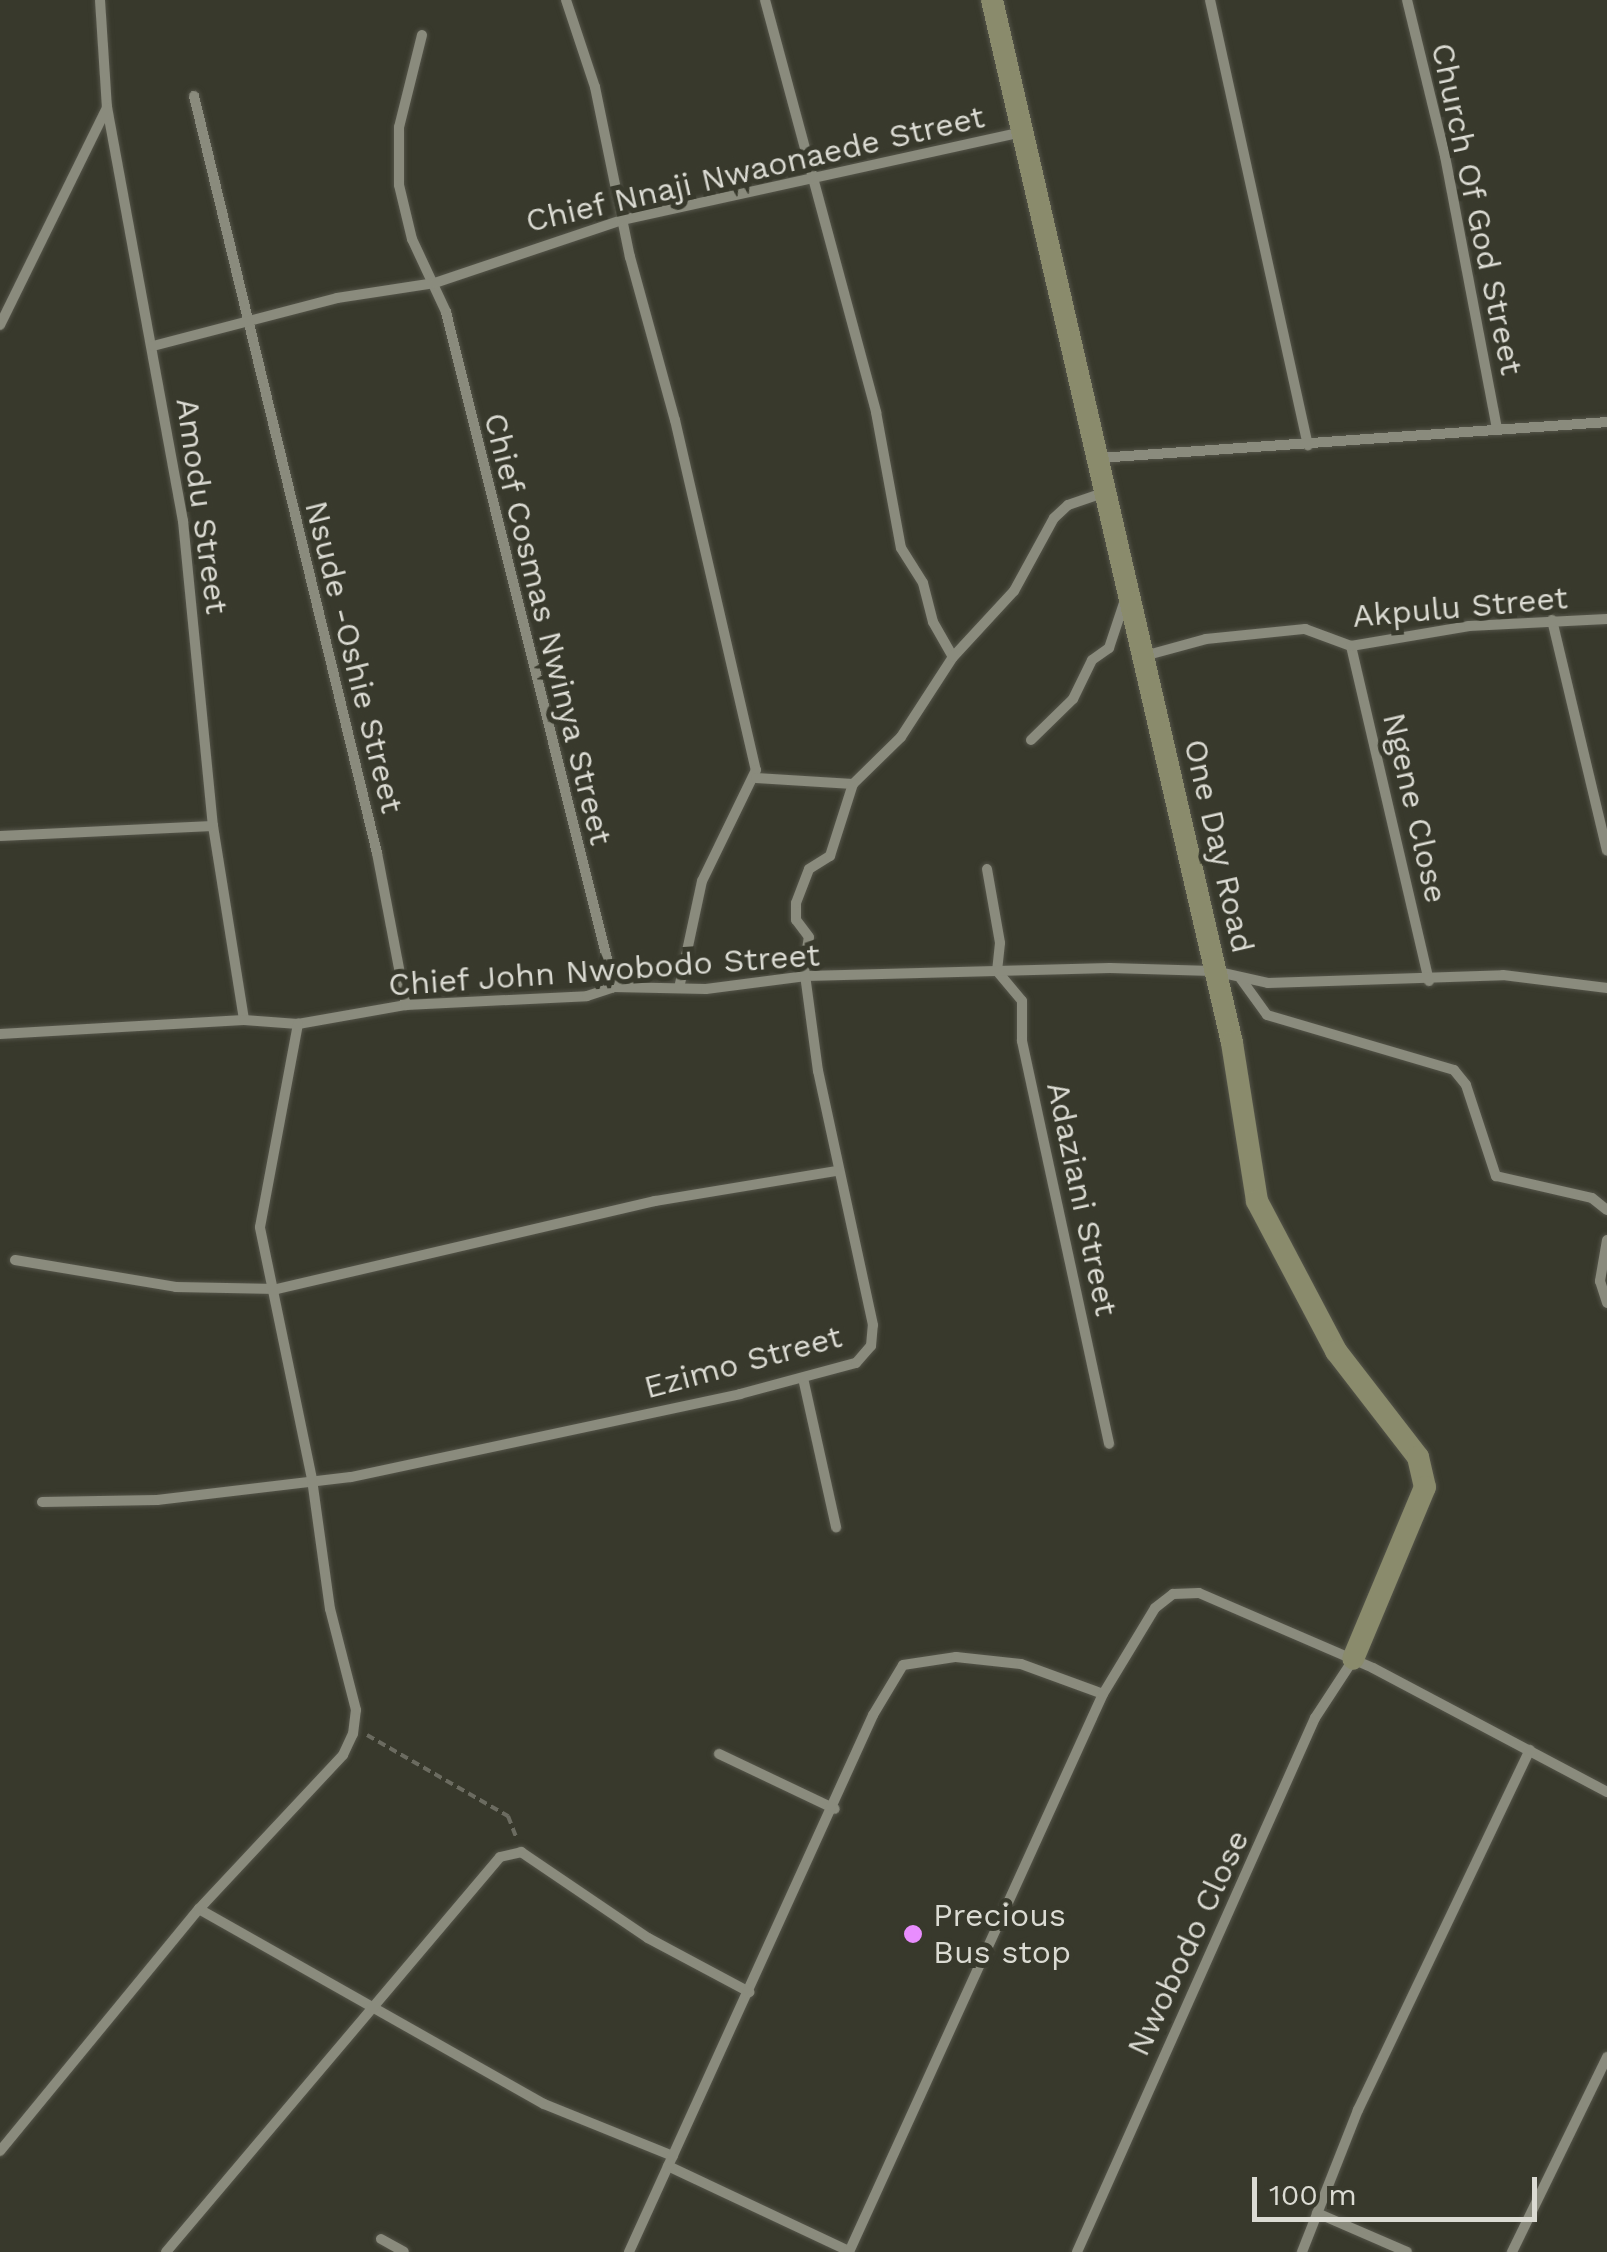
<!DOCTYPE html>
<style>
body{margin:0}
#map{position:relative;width:1607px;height:2252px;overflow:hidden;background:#38392c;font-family:"Work Sans",sans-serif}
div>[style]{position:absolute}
.path>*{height:4px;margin-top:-2px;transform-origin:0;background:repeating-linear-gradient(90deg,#6b6b60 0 8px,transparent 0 13px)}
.roads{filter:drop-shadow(0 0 2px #545449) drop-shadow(0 0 2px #545449)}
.street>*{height:10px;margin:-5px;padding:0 5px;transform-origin:5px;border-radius:5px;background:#8a8b7d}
.secondary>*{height:22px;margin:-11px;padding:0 11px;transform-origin:11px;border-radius:11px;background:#8a8b6c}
.dots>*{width:28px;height:28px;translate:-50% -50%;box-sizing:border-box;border:5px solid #38392c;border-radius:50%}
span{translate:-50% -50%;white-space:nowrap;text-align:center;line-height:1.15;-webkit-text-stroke:10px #38392c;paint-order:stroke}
.street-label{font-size:32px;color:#dbdbd3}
.poi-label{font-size:32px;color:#dbdbd3}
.left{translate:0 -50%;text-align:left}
.scale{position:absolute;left:1252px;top:2177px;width:285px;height:45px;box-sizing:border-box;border:5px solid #dbdbd3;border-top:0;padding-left:12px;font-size:30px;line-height:35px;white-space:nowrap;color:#dbdbd3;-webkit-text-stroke:8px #38392c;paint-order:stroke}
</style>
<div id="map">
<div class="path">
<i style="left:367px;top:1735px;width:163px;rotate:29.9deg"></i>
<i style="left:508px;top:1816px;width:22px;rotate:69deg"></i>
</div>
<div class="roads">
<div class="street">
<i style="left:100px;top:0;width:107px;rotate:86.3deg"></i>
<i style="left:107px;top:107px;width:421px;rotate:79.6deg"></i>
<i style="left:183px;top:521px;width:306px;rotate:84.4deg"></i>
<i style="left:213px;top:826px;width:196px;rotate:80.9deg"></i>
<i style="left:566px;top:0;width:92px;rotate:71.6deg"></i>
<i style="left:595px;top:87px;width:174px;rotate:78.4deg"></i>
<i style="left:630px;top:257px;width:169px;rotate:74.6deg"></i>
<i style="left:675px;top:420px;width:359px;rotate:77deg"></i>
<i style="left:756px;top:770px;width:123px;rotate:115.9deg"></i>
<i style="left:702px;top:881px;width:109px;rotate:102.1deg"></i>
<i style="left:765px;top:0;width:427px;rotate:74.9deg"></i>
<i style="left:876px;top:412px;width:138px;rotate:79.6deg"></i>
<i style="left:901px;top:548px;width:41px;rotate:57.8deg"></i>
<i style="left:923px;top:583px;width:40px;rotate:75.6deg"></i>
<i style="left:933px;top:622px;width:40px;rotate:60.3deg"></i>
<i style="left:1210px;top:0;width:456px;rotate:77.6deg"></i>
<i style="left:1407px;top:0;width:161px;rotate:76.3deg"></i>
<i style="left:1445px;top:156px;width:277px;rotate:79.2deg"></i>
<i style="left:422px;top:35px;width:95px;rotate:104deg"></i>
<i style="left:399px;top:127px;width:58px;rotate:90deg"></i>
<i style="left:399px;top:185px;width:56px;rotate:76.5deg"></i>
<i style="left:412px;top:239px;width:81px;rotate:65deg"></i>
<i style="left:446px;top:312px;width:696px;rotate:76.02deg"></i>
<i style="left:194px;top:96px;width:779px;rotate:76.41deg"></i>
<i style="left:377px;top:853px;width:155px;rotate:79.2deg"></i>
<i style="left:0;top:325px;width:242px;rotate:-63.8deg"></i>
<i style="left:153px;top:346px;width:190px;rotate:-14.6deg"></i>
<i style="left:337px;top:298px;width:99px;rotate:-8.7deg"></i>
<i style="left:435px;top:283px;width:197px;rotate:-18.6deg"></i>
<i style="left:622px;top:220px;width:409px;rotate:-12.4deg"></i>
<i style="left:1099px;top:458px;width:509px;rotate:-4.05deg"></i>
<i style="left:1552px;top:620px;width:237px;rotate:76.6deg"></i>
<i style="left:1351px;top:646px;width:344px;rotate:76.9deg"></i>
<i style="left:1144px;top:656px;width:64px;rotate:-15.3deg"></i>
<i style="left:1206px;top:639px;width:100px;rotate:-5.8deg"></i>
<i style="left:1305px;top:629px;width:49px;rotate:20.3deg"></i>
<i style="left:1351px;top:646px;width:120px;rotate:-9.6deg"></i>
<i style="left:1469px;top:626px;width:138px;rotate:-2.9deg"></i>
<i style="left:1031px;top:740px;width:59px;rotate:-44.3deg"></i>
<i style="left:1073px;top:699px;width:43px;rotate:-64deg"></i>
<i style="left:1092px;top:660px;width:21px;rotate:-35deg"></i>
<i style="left:1109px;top:648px;width:47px;rotate:-71.6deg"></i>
<i style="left:756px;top:778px;width:97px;rotate:3.5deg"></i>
<i style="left:853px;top:784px;width:67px;rotate:-44.4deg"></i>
<i style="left:901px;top:737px;width:95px;rotate:-57deg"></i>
<i style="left:953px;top:657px;width:90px;rotate:-47.3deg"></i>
<i style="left:1014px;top:591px;width:83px;rotate:-61.3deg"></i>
<i style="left:1054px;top:518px;width:19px;rotate:-43deg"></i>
<i style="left:1068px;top:505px;width:37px;rotate:-19deg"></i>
<i style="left:0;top:836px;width:213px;rotate:-2.7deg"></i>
<i style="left:987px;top:869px;width:75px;rotate:80deg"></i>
<i style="left:1000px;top:943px;width:28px;rotate:96deg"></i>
<i style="left:997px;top:971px;width:39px;rotate:50deg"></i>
<i style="left:1022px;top:1001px;width:40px;rotate:90deg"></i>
<i style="left:1022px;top:1041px;width:412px;rotate:77.8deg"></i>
<i style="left:1241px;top:979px;width:44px;rotate:54.2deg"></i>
<i style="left:1267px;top:1015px;width:195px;rotate:16.4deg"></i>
<i style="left:1454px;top:1070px;width:19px;rotate:51deg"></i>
<i style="left:1466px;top:1085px;width:96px;rotate:71.8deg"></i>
<i style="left:1496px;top:1176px;width:98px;rotate:12.9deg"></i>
<i style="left:1592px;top:1198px;width:19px;rotate:39deg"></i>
<i style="left:0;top:1034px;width:244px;rotate:-3.3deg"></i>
<i style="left:244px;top:1020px;width:54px;rotate:4.2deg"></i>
<i style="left:298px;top:1024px;width:110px;rotate:-10deg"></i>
<i style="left:406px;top:1005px;width:181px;rotate:-2.8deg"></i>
<i style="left:587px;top:996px;width:28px;rotate:-18deg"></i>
<i style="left:614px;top:987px;width:92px;rotate:1.2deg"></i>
<i style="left:706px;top:989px;width:101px;rotate:-7.4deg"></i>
<i style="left:806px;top:976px;width:304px;rotate:-1.5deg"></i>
<i style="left:1110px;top:968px;width:104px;rotate:1.7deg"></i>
<i style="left:1214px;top:971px;width:55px;rotate:12.5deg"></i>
<i style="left:1268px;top:983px;width:235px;rotate:-1.9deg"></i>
<i style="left:1503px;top:975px;width:105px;rotate:7.1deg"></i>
<i style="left:1607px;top:1240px;width:42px;rotate:99.7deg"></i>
<i style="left:1600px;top:1281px;width:23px;rotate:72deg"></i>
<i style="left:15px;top:1260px;width:163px;rotate:9.5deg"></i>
<i style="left:176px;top:1287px;width:101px;rotate:1.1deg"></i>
<i style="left:277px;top:1289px;width:388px;rotate:-13.1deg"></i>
<i style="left:655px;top:1201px;width:184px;rotate:-9.4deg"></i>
<i style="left:803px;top:1378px;width:153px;rotate:77.5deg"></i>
<i style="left:42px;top:1502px;width:115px;rotate:-1deg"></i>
<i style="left:157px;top:1500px;width:195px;rotate:-6.8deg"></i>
<i style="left:351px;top:1477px;width:398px;rotate:-12deg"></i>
<i style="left:740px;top:1394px;width:120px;rotate:-15deg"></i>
<i style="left:856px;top:1363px;width:23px;rotate:-49deg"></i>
<i style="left:871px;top:1346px;width:21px;rotate:-85deg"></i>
<i style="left:873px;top:1325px;width:260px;rotate:-102.2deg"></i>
<i style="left:818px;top:1071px;width:104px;rotate:-97.7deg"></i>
<i style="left:804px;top:968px;width:31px;rotate:-81deg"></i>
<i style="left:809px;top:937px;width:21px;rotate:-127deg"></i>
<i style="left:796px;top:920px;width:17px;rotate:-90deg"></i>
<i style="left:796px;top:903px;width:36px;rotate:-69deg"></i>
<i style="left:809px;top:869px;width:25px;rotate:-32deg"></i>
<i style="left:830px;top:856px;width:76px;rotate:-72.3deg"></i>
<i style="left:719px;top:1754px;width:128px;rotate:25.4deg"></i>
<i style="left:199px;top:1909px;width:396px;rotate:29.5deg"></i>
<i style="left:544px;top:2104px;width:139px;rotate:22deg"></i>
<i style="left:0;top:2151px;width:313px;rotate:-50.6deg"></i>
<i style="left:199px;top:1909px;width:211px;rotate:-46.9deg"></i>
<i style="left:343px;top:1755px;width:23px;rotate:-65deg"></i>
<i style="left:353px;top:1734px;width:24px;rotate:-83deg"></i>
<i style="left:356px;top:1710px;width:104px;rotate:-104.4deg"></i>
<i style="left:330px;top:1609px;width:131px;rotate:-97.9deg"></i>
<i style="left:312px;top:1479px;width:257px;rotate:-101.7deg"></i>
<i style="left:260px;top:1227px;width:207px;rotate:-79.4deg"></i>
<i style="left:668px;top:2166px;width:200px;rotate:25.2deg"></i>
<i style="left:1317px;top:2213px;width:98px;rotate:23.4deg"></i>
<i style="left:381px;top:2239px;width:26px;rotate:29deg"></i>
<i style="left:166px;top:2252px;width:517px;rotate:-49.78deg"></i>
<i style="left:500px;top:1857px;width:22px;rotate:-13deg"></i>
<i style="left:521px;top:1852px;width:153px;rotate:34.1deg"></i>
<i style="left:648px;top:1938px;width:115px;rotate:28.1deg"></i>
<i style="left:629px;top:2252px;width:590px;rotate:-65.56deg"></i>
<i style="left:873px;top:1715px;width:58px;rotate:-59deg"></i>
<i style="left:903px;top:1665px;width:54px;rotate:-8.6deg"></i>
<i style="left:956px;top:1657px;width:65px;rotate:6.1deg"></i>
<i style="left:1021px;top:1664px;width:87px;rotate:20.1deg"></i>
<i style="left:849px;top:2252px;width:613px;rotate:-65.53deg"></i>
<i style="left:1103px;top:1694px;width:100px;rotate:-58.8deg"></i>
<i style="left:1155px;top:1608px;width:23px;rotate:-38deg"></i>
<i style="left:1173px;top:1594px;width:26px;rotate:-2deg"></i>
<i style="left:1199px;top:1593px;width:189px;rotate:23.3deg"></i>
<i style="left:1373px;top:1668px;width:265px;rotate:27.9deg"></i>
<i style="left:1077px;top:2252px;width:585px;rotate:-65.98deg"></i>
<i style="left:1315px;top:1718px;width:69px;rotate:-56.8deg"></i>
<i style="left:1302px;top:2252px;width:153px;rotate:-68.5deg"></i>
<i style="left:1358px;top:2110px;width:399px;rotate:-64.5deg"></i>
<i style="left:1512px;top:2252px;width:217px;rotate:-64deg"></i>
</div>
<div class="secondary">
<i style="left:992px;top:0;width:1070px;rotate:77.04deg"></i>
<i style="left:1232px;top:1043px;width:160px;rotate:81deg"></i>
<i style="left:1257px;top:1201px;width:170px;rotate:62.2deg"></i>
<i style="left:1336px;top:1351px;width:134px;rotate:52.3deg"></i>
<i style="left:1418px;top:1457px;width:31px;rotate:77deg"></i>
<i style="left:1425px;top:1487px;width:186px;rotate:112.7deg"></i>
</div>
</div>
<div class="dots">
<i style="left:913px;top:1934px;background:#e98dfe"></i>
</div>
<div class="street-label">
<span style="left:755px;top:169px;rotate:-13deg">Chief Nnaji Nwaonaede Street</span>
<span style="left:1477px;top:209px;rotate:78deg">Church Of God Street</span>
<span style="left:202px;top:506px;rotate:82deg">Amodu Street</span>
<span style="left:1460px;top:607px;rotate:-5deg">Akpulu Street</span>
<span style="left:548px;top:629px;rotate:76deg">Chief Cosmas Nwinya Street</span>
<span style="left:354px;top:657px;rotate:76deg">Nsude -Oshie Street</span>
<span style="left:1415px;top:808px;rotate:77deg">Ngene Close</span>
<span style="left:1219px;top:846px;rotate:77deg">One Day Road</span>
<span style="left:604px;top:970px;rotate:-4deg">Chief John Nwobodo Street</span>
<span style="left:1082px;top:1199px;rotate:78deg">Adaziani Street</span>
<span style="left:743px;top:1362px;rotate:-15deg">Ezimo Street</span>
<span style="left:1188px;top:1943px;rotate:-65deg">Nwobodo Close</span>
</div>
<div class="poi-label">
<span class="left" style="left:933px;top:1934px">Precious<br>Bus stop</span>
</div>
<div class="scale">100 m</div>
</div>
